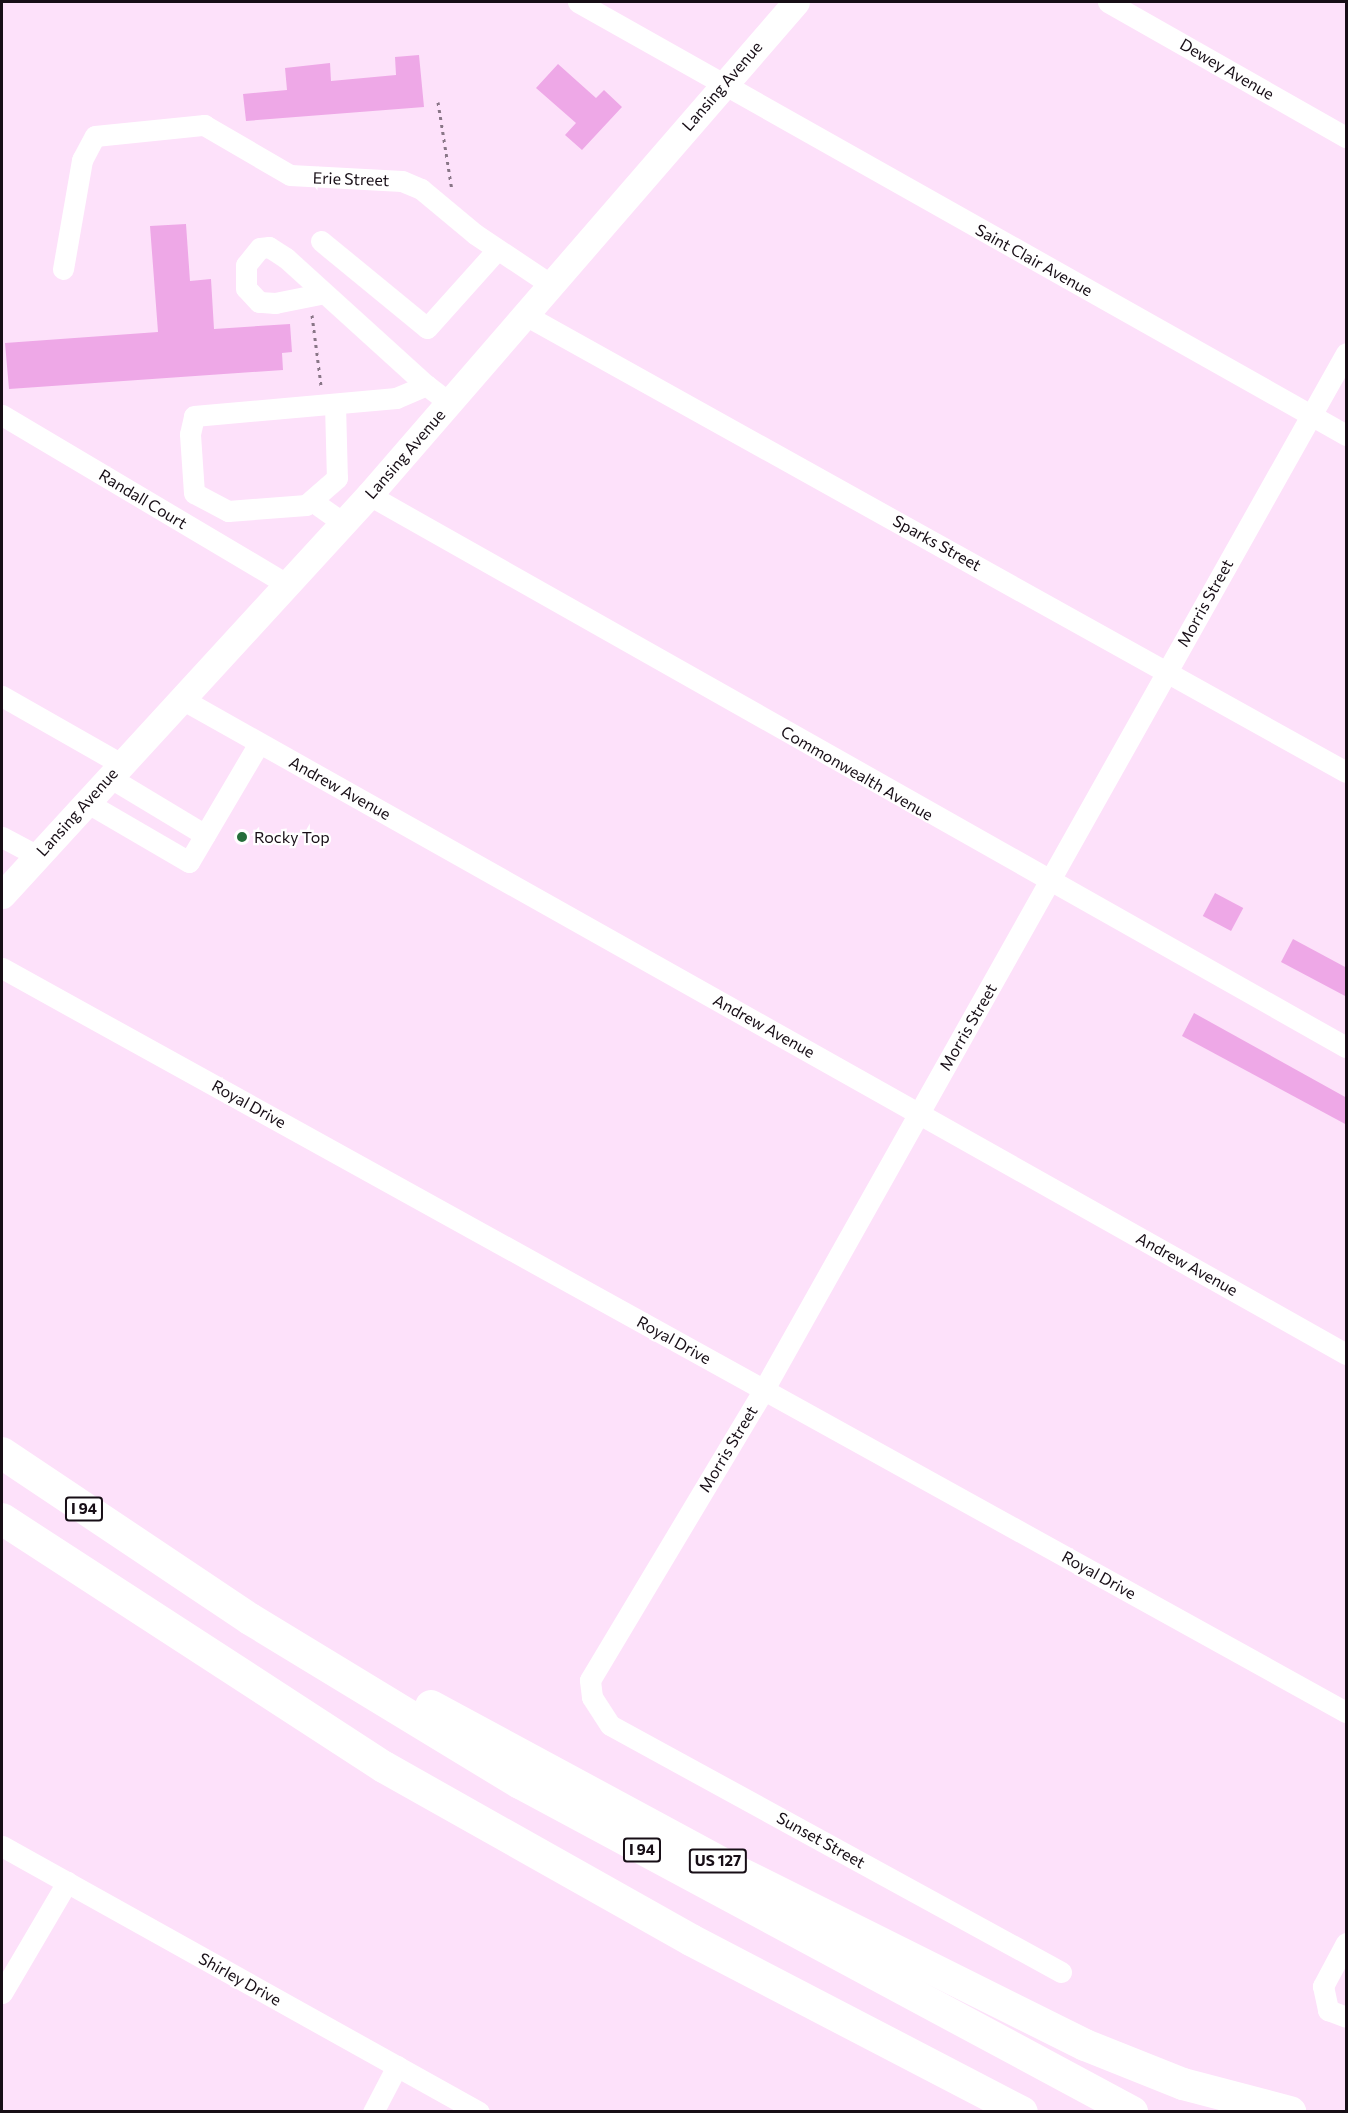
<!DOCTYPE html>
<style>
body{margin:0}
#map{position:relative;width:1348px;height:2113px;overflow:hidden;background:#fde1fa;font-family:Commissioner,sans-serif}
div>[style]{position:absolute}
.building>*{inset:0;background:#eea8e7;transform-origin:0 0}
.path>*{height:3px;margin-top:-1.5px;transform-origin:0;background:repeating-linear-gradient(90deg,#897687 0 3px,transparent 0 7.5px)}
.minor>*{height:21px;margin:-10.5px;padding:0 10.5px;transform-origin:10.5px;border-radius:10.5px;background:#fff}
.major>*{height:27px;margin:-13.5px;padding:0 13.5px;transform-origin:13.5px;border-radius:13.5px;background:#fff}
.highway>*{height:32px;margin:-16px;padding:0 16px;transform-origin:16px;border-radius:16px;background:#fff}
.dots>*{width:16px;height:16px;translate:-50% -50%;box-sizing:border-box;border:3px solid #fff;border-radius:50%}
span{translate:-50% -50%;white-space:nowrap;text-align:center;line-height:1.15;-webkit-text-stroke:4.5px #fff;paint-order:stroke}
.shield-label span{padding:2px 4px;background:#fff;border:2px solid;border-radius:4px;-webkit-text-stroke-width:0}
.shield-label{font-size:15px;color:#170e16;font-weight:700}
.street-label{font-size:16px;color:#170e16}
.poi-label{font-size:16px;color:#170e16}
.left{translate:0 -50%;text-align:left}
.frame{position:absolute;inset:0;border:3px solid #170e16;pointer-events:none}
</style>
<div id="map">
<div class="building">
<i style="clip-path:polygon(419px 55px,424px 107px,246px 121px,243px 94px,287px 90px,285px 68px,330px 63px,331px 81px,396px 75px,395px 57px)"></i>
<i style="clip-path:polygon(558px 64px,596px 98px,604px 90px,622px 107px,582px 150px,565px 135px,576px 123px,536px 88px)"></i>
<i style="clip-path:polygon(186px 224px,190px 281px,211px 279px,214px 329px,290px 324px,292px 352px,282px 353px,283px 370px,9px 389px,5px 343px,158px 332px,150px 226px)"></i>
<i style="left:1215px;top:893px;width:32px;height:26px;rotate:28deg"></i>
<i style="clip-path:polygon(1293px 939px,1347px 968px,1347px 997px,1281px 962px)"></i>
<i style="clip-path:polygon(1194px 1013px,1347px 1098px,1347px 1125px,1182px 1036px)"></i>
</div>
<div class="path">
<i style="left:438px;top:102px;width:89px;rotate:81deg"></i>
<i style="left:312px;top:315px;width:71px;rotate:82.7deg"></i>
</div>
<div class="minor">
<i style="left:578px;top:2px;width:882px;rotate:29.41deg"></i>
<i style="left:1108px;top:2px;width:274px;rotate:29.6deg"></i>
<i style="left:321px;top:241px;width:137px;rotate:39.4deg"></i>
<i style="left:427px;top:328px;width:105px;rotate:-48.1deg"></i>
<i style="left:63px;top:269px;width:111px;rotate:-80.1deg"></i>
<i style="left:82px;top:160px;width:27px;rotate:-62deg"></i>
<i style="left:95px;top:136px;width:110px;rotate:-5.8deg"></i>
<i style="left:204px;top:125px;width:99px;rotate:30.2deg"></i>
<i style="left:290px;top:175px;width:112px;rotate:3.1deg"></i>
<i style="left:402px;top:181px;width:21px;rotate:23deg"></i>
<i style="left:421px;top:189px;width:70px;rotate:39.8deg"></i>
<i style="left:475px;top:234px;width:94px;rotate:33.7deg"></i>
<i style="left:320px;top:294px;width:46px;rotate:168.7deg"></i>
<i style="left:275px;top:303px;width:16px;rotate:-176deg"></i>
<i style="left:259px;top:302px;width:19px;rotate:-133deg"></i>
<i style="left:246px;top:288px;width:23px;rotate:-90deg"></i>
<i style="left:246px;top:265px;width:22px;rotate:-51deg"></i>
<i style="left:260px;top:248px;width:9px;rotate:-6deg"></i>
<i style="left:269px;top:247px;width:20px;rotate:33deg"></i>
<i style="left:286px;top:258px;width:189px;rotate:42.2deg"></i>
<i style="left:527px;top:316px;width:937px;rotate:29.11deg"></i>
<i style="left:335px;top:404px;width:74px;rotate:88.5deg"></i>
<i style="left:337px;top:478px;width:41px;rotate:138.9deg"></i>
<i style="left:306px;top:505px;width:78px;rotate:175.6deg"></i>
<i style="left:228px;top:511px;width:38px;rotate:-152deg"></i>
<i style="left:194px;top:493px;width:59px;rotate:-93.9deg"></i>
<i style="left:190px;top:434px;width:18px;rotate:-77deg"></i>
<i style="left:194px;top:416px;width:203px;rotate:-5.1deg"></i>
<i style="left:396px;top:398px;width:33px;rotate:-23deg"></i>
<i style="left:426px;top:385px;width:30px;rotate:37deg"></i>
<i style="left:2px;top:415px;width:329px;rotate:30.7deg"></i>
<i style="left:369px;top:495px;width:1122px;rotate:29.47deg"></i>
<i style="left:312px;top:501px;width:38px;rotate:35deg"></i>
<i style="left:2px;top:696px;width:137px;rotate:29.7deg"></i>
<i style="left:180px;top:698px;width:1338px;rotate:29.36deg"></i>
<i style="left:109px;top:777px;width:112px;rotate:31.1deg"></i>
<i style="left:86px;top:802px;width:119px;rotate:30.2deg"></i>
<i style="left:189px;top:862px;width:138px;rotate:-59.5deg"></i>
<i style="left:2px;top:837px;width:40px;rotate:28deg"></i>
<i style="left:2px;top:968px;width:1536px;rotate:28.97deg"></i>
<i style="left:2px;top:1846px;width:546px;rotate:29.15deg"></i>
<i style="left:1346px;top:1943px;width:49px;rotate:118.1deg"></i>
<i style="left:1323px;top:1986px;width:25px;rotate:78deg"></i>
<i style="left:1328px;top:2010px;width:19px;rotate:21deg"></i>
<i style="left:1061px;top:1972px;width:514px;rotate:-151.29deg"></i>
<i style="left:610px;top:1725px;width:33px;rotate:-123deg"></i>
<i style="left:592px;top:1697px;width:17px;rotate:-97deg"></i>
<i style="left:590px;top:1680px;width:339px;rotate:-59.1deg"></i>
<i style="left:764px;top:1389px;width:1188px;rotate:-60.67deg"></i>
<i style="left:2px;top:1993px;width:129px;rotate:-59.6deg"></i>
<i style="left:373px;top:2112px;width:52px;rotate:-62.4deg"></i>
</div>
<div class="major">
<i style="left:2px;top:895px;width:543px;rotate:-47.46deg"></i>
<i style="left:369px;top:495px;width:652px;rotate:-49.1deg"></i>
</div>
<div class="highway">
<i style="left:2px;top:1453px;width:298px;rotate:33.8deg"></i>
<i style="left:250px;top:1619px;width:316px;rotate:31.3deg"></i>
<i style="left:520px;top:1783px;width:695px;rotate:28.26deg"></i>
<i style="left:2px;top:1519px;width:455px;rotate:33deg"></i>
<i style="left:384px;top:1767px;width:352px;rotate:29.4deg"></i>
<i style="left:691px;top:1940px;width:373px;rotate:27.5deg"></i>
<i style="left:431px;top:1706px;width:345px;rotate:28.4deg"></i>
<i style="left:734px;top:1870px;width:392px;rotate:26.5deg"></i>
<i style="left:1085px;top:2045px;width:105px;rotate:21.7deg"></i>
<i style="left:1183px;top:2084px;width:111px;rotate:14.7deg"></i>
</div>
<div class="dots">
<i style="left:242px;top:837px;background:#256d3a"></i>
</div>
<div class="shield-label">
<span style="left:84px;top:1509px">I 94</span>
<span style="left:642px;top:1850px">I 94</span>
<span style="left:718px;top:1861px">US 127</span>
</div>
<div class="street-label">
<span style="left:1227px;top:69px;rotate:30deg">Dewey Avenue</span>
<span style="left:722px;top:86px;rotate:-49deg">Lansing Avenue</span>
<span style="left:351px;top:179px;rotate:2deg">Erie Street</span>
<span style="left:1034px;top:260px;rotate:29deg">Saint Clair Avenue</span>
<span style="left:405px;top:454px;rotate:-49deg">Lansing Avenue</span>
<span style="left:143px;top:499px;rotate:31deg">Randall Court</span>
<span style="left:937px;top:543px;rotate:29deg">Sparks Street</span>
<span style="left:1205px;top:603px;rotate:-61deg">Morris Street</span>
<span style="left:857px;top:773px;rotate:30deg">Commonwealth Avenue</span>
<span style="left:340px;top:788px;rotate:29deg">Andrew Avenue</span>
<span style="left:77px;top:812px;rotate:-48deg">Lansing Avenue</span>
<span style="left:764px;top:1026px;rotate:29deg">Andrew Avenue</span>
<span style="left:968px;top:1027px;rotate:-60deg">Morris Street</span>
<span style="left:249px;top:1104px;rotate:29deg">Royal Drive</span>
<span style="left:1187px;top:1264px;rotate:29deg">Andrew Avenue</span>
<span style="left:674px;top:1340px;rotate:29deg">Royal Drive</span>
<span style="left:728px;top:1449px;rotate:-59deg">Morris Street</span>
<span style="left:1099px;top:1575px;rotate:29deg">Royal Drive</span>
<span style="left:821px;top:1840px;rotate:29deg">Sunset Street</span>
<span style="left:240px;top:1979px;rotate:29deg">Shirley Drive</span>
</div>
<div class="poi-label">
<span class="left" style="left:254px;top:837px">Rocky Top</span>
</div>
<div class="frame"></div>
</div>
